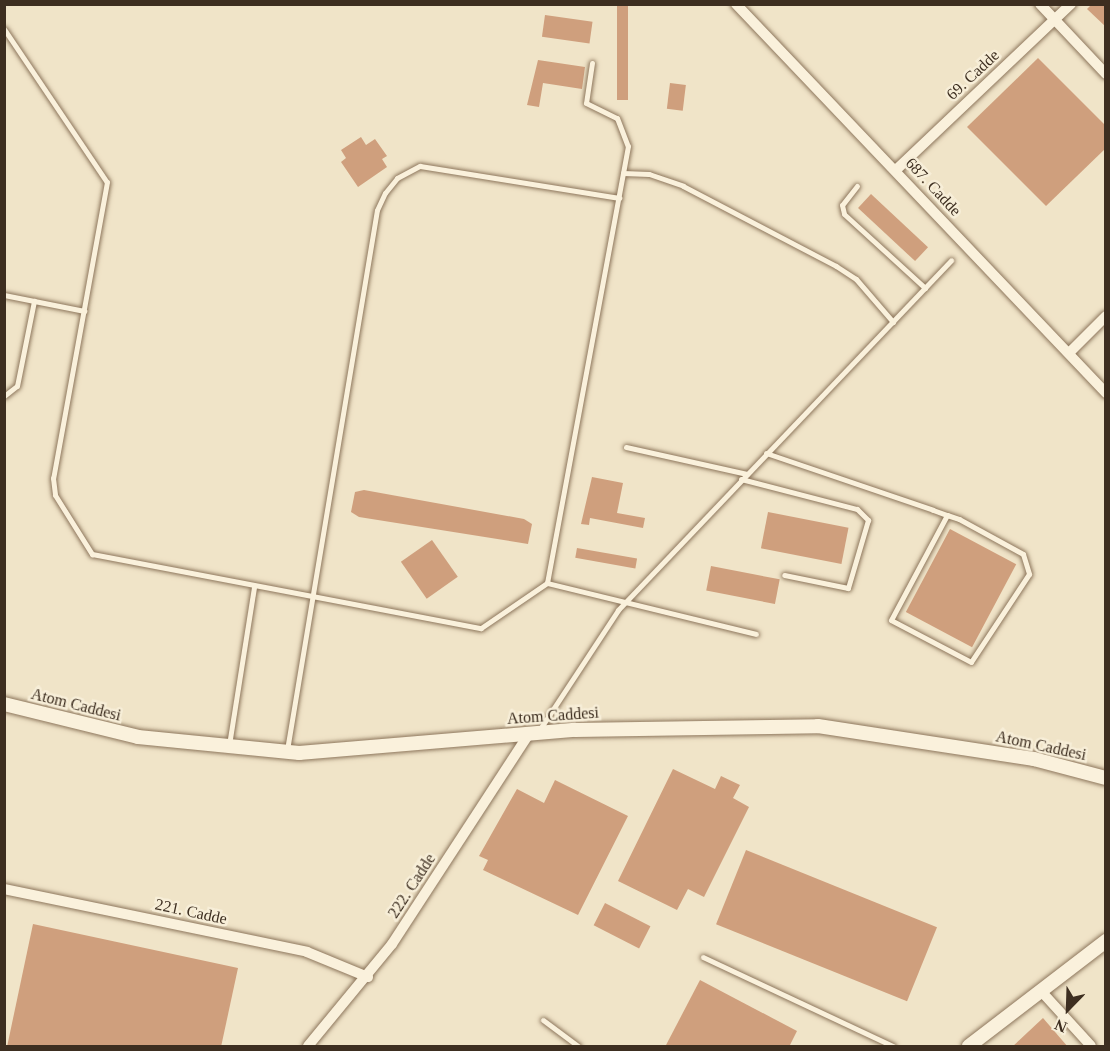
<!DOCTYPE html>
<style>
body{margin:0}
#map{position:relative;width:1110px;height:1051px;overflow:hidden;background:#f0e4c8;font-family:"Times New Roman",serif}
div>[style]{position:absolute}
.building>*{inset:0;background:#cf9f7d;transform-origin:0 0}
.roads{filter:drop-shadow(0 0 2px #8d765c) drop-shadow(0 0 2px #8d765c)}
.service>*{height:5px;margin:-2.5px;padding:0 2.5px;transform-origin:2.5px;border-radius:2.5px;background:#faf1dc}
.minor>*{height:10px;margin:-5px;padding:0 5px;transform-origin:5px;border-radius:5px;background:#faf1dc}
.tertiary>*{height:14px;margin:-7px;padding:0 7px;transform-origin:7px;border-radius:7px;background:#faf1dc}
span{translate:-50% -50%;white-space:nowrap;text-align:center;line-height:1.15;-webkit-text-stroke:5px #f7eed8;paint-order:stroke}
.street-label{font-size:16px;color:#3d2e20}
.frame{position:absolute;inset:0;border:6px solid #3d2e20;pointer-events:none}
.north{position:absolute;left:1038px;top:979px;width:60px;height:60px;-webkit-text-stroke:4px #f7eed8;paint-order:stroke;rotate:203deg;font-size:16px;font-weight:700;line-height:24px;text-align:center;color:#3d2e20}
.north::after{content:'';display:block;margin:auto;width:21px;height:27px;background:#3d2e20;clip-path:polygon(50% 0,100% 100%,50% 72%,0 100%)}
</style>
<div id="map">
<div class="building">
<i style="left:617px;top:4px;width:11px;height:96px"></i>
<i style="clip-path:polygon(1092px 4px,1106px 4px,1106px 27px,1087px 9px)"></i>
<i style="left:545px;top:15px;width:48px;height:22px;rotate:8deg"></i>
<i style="clip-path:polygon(1038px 58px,1106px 126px,1106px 148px,1046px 206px,967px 127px)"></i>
<i style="clip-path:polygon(538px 60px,585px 67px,582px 89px,543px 83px,539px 107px,527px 105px)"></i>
<i style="left:670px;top:83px;width:16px;height:26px;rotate:7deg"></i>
<i style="clip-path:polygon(361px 137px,366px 145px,375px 139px,387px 156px,382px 159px,387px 167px,358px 187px,341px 162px,346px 158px,341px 150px)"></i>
<i style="left:871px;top:194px;width:78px;height:19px;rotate:43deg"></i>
<i style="clip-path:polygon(592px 477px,623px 483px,617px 513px,645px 518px,643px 528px,590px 518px,589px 525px,581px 524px)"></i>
<i style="clip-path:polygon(364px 490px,524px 519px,532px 524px,528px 544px,359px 517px,351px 512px,355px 492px)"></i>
<i style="left:768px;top:512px;width:82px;height:37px;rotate:11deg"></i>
<i style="left:950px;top:529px;width:75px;height:94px;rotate:28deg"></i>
<i style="left:432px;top:540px;width:45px;height:38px;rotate:55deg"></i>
<i style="left:577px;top:548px;width:61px;height:10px;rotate:10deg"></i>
<i style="left:711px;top:566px;width:70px;height:25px;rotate:11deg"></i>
<i style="clip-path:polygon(673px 769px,715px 789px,721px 776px,740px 785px,733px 798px,749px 807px,704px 897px,688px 889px,677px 910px,618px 881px)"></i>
<i style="clip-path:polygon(555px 780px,628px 816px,578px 915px,483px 870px,488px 860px,479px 856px,517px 789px,544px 803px)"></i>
<i style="left:746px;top:850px;width:206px;height:80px;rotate:22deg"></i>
<i style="left:605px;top:903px;width:51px;height:25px;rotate:27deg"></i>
<i style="clip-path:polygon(33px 924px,238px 968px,221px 1047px,7px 1047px)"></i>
<i style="clip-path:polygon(700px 980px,797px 1031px,789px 1047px,665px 1047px)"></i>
<i style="clip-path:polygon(1043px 1018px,1068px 1047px,1012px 1047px)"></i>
</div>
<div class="roads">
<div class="service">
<i style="left:4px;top:29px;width:184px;rotate:56.1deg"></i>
<i style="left:107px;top:182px;width:301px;rotate:100.3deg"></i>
<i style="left:53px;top:478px;width:17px;rotate:83deg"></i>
<i style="left:55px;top:495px;width:70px;rotate:57.9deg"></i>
<i style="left:92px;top:554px;width:396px;rotate:10.8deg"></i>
<i style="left:481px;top:628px;width:80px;rotate:-34.3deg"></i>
<i style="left:592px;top:63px;width:40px;rotate:98.5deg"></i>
<i style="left:586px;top:103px;width:34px;rotate:26deg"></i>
<i style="left:617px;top:118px;width:30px;rotate:69deg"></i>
<i style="left:628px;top:146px;width:444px;rotate:100.5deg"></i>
<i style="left:547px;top:583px;width:215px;rotate:13.7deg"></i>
<i style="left:623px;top:173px;width:26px;rotate:2deg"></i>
<i style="left:649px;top:174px;width:36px;rotate:19deg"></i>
<i style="left:683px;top:186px;width:173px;rotate:27.6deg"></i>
<i style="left:836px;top:266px;width:24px;rotate:33deg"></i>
<i style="left:856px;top:279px;width:57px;rotate:49.3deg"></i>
<i style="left:857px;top:186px;width:24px;rotate:128deg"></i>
<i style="left:842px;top:205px;width:9px;rotate:77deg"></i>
<i style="left:844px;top:214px;width:110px;rotate:42.4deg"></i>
<i style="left:4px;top:295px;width:82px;rotate:11.3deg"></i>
<i style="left:4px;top:396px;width:16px;rotate:-38deg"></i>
<i style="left:17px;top:386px;width:87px;rotate:-78.7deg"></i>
<i style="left:626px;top:447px;width:124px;rotate:12.6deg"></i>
<i style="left:766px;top:453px;width:176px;rotate:18.8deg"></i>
<i style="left:933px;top:510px;width:15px;rotate:20deg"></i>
<i style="left:947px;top:515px;width:13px;rotate:18deg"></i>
<i style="left:959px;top:519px;width:73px;rotate:28.7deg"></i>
<i style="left:1023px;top:554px;width:21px;rotate:73deg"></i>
<i style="left:1029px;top:574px;width:105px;rotate:123.4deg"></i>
<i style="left:971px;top:662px;width:90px;rotate:-152.3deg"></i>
<i style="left:891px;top:620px;width:119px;rotate:-61.9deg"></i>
<i style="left:741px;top:479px;width:120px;rotate:14.5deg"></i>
<i style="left:857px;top:509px;width:16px;rotate:45deg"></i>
<i style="left:868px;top:520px;width:71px;rotate:106.4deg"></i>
<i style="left:848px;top:588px;width:65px;rotate:-168.5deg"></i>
<i style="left:538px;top:732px;width:146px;rotate:-56.7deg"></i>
<i style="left:618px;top:610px;width:483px;rotate:-46.4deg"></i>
<i style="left:229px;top:745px;width:160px;rotate:-81deg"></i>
<i style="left:287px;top:750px;width:547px;rotate:-80.54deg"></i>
<i style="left:377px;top:210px;width:19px;rotate:-65deg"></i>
<i style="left:385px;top:193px;width:19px;rotate:-51deg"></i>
<i style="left:397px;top:178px;width:26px;rotate:-28deg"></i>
<i style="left:420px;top:166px;width:202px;rotate:9.1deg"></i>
<i style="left:703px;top:957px;width:210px;rotate:25.1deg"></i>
<i style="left:543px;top:1020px;width:44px;rotate:36.6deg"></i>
</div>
<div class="minor">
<i style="left:736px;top:4px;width:537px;rotate:46.43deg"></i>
<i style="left:1040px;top:4px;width:96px;rotate:46.7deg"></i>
<i style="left:897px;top:169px;width:240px;rotate:-43.5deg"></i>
<i style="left:1069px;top:353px;width:52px;rotate:-45deg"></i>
<i style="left:4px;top:889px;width:309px;rotate:11.7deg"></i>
<i style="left:307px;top:952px;width:66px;rotate:22.3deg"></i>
<i style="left:1041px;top:991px;width:74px;rotate:47.7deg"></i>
<i style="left:308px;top:1046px;width:132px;rotate:-50.5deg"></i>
<i style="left:392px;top:944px;width:251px;rotate:-56.9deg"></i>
</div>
<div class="tertiary">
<i style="left:4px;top:704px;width:138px;rotate:13.8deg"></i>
<i style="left:138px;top:737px;width:162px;rotate:5.7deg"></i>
<i style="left:299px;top:753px;width:277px;rotate:-4.8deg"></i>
<i style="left:575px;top:730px;width:243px;rotate:-0.9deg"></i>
<i style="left:818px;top:726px;width:219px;rotate:8.7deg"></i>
<i style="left:1034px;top:759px;width:74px;rotate:14.8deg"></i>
<i style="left:969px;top:1046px;width:173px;rotate:-37.5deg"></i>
</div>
</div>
<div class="street-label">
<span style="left:973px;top:75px;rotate:-43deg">69. Cadde</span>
<span style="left:933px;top:187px;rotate:47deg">687. Cadde</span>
<span style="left:76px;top:705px;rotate:14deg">Atom Caddesi</span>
<span style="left:553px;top:716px;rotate:-4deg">Atom Caddesi</span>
<span style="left:1041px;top:746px;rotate:12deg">Atom Caddesi</span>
<span style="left:412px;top:886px;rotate:-57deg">222. Cadde</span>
<span style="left:191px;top:912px;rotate:12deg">221. Cadde</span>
</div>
<div class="frame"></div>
<div class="north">N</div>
</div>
